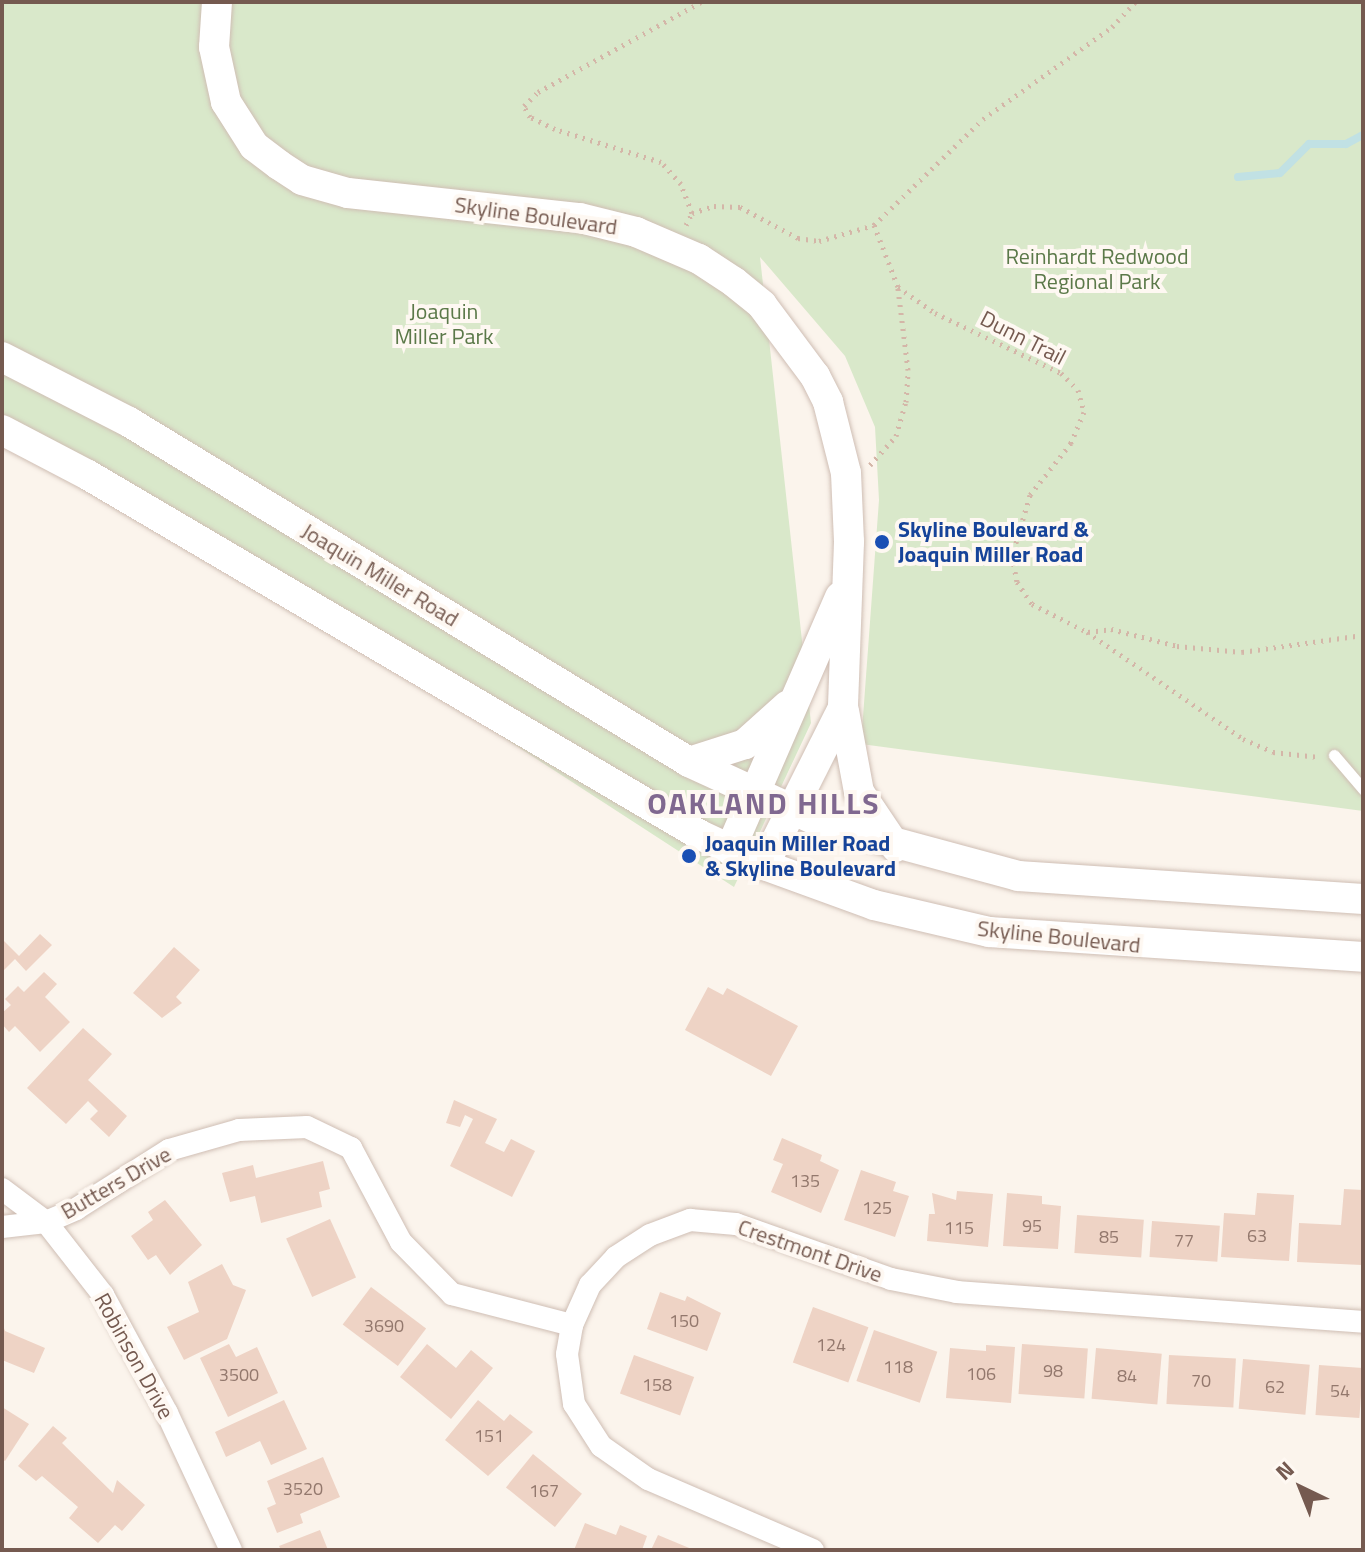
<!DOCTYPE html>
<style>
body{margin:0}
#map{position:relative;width:1365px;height:1552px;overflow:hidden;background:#fbf4ec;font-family:"Titillium Web",sans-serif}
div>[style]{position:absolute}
.green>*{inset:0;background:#d9e8ca}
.stream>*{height:8px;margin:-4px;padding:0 4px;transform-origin:4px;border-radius:4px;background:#c1e1e4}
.building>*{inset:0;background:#eed3c5;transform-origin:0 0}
.path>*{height:5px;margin-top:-2.5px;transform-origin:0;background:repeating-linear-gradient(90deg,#d4b6a8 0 2px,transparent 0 8px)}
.roads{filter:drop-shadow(0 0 2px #cfbeb4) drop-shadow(0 0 2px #cfbeb4)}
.lane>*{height:11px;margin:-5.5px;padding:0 5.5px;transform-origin:5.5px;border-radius:5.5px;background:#fff}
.street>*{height:22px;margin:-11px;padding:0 11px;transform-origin:11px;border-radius:11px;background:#fff}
.secondary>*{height:30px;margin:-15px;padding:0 15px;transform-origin:15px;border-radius:15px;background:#fff}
.dots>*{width:22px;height:22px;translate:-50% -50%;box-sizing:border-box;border:4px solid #fef8f2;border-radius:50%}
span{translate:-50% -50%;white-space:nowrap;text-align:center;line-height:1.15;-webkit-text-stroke:8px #fef8f2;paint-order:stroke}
.number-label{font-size:18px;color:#93786d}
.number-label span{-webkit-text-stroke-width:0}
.street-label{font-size:22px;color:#755a50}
.park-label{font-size:22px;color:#5b7949}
.transit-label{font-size:22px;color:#164399;font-weight:700}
.left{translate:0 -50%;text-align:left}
.district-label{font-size:30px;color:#806890;font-weight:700;letter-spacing:2px}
.frame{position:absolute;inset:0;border:4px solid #755a50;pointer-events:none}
.north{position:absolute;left:1261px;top:1448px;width:80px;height:80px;-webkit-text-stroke:6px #fef8f2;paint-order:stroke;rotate:317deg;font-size:22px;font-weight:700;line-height:32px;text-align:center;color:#755a50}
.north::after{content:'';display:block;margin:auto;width:28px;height:36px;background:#755a50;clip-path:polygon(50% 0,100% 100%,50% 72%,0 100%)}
</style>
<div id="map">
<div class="green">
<i style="clip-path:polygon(2px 2px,1363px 2px,1363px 811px,861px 744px,879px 500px,875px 427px,845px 356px,760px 257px,811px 723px,734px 887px,364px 647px,2px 441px)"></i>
</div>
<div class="stream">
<i style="left:1238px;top:177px;width:42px;rotate:-5.4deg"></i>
<i style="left:1280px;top:173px;width:41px;rotate:-45deg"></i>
<i style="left:1309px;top:144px;width:37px"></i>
<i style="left:1346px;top:144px;width:19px;rotate:-28deg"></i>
</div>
<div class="building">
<i style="clip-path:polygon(40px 934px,52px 945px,26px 971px,15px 959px,2px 972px,2px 939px,19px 956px)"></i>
<i style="clip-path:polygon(174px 947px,200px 970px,176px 997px,182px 1003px,162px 1018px,133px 993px)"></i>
<i style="clip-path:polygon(44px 972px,57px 984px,45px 997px,70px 1022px,40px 1052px,15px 1026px,9px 1032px,2px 1024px,2px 1013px,11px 1005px,5px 999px,18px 986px,24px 992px)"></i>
<i style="clip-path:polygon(708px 987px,723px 995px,727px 988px,798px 1026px,771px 1076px,685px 1030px)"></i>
<i style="clip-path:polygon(83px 1028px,112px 1054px,88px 1080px,127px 1116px,109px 1137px,90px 1119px,98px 1111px,88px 1101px,66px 1124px,27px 1088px)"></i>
<i style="clip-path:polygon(454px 1100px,497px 1119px,485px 1143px,504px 1152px,511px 1139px,535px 1151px,512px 1197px,450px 1166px,473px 1119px,465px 1115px,460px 1127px,446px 1123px)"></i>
<i style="clip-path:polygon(782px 1138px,822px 1155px,820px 1161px,839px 1170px,821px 1213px,771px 1192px,783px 1164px,773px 1160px)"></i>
<i style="clip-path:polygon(323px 1161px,330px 1189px,319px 1192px,322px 1207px,261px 1223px,255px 1196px,230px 1202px,222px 1173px,253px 1165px,256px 1178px)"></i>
<i style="clip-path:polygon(861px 1170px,896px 1182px,893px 1191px,909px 1196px,895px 1237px,844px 1220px)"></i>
<i style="clip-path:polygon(1344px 1189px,1363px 1190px,1362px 1265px,1297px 1262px,1299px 1223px,1341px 1225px)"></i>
<i style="clip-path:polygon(957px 1191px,993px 1194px,988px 1247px,927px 1241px,929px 1214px,935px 1214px,932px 1193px,956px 1200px)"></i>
<i style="clip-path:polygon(1007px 1193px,1042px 1196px,1042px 1204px,1061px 1206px,1058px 1249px,1003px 1246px)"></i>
<i style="clip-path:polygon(1257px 1193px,1294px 1195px,1289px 1261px,1221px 1257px,1224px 1213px,1255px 1215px)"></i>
<i style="clip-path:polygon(165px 1200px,202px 1245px,170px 1275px,156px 1255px,148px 1260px,131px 1236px,153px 1220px,148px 1212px)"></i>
<i style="left:1077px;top:1215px;width:67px;height:38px;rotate:4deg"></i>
<i style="left:330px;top:1219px;width:64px;height:48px;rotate:66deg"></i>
<i style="left:1152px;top:1221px;width:68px;height:36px;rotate:4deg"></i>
<i style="clip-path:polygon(222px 1264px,233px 1285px,246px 1290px,227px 1339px,184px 1360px,167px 1327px,199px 1312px,188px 1282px)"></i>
<i style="left:371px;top:1287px;width:69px;height:47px;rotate:37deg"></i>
<i style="clip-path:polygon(660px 1292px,685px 1301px,687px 1296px,721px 1313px,707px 1351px,647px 1329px)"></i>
<i style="left:813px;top:1307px;width:59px;height:59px;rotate:20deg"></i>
<i style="clip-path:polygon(2px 1323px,5px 1331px,45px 1348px,34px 1373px,2px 1360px)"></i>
<i style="left:874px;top:1330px;width:67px;height:54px;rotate:19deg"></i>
<i style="clip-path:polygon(229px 1344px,236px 1357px,257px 1347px,278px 1393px,228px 1417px,200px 1358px)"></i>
<i style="clip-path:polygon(427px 1344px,456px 1368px,471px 1350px,493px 1368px,451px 1419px,400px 1377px)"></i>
<i style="left:1022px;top:1344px;width:66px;height:50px;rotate:4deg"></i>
<i style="clip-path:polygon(986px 1345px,1015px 1347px,1011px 1403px,946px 1398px,950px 1348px,986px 1351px)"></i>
<i style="left:1096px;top:1348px;width:66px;height:51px;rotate:5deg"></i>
<i style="left:634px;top:1355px;width:64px;height:41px;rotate:20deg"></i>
<i style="left:1169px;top:1355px;width:67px;height:49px;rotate:3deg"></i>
<i style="left:1243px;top:1359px;width:67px;height:50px;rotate:5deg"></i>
<i style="left:1319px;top:1365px;width:44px;height:50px;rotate:4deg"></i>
<i style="clip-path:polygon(284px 1400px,307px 1449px,271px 1465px,260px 1441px,226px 1457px,215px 1432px)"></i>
<i style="clip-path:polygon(478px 1400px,504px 1421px,510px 1414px,533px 1432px,488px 1476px,445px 1440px)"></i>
<i style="clip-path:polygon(2px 1407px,29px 1424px,5px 1461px,2px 1459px)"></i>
<i style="clip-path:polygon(53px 1426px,67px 1438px,62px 1443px,113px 1493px,117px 1480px,145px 1505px,122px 1531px,115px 1525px,98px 1543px,69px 1518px,78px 1507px,42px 1476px,36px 1481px,18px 1466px)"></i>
<i style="left:533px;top:1454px;width:63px;height:43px;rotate:39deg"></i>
<i style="clip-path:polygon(323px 1457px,340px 1497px,300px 1514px,303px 1523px,277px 1533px,267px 1508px,276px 1504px,267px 1481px)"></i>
<i style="clip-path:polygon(585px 1523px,616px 1535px,620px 1525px,647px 1536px,642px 1550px,574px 1550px)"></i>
<i style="clip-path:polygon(320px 1530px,328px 1550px,281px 1550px,279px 1546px)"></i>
<i style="clip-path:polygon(658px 1535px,694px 1550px,651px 1550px)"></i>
</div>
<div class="path">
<i style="left:692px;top:213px;width:31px;rotate:-111deg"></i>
<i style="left:681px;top:184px;width:30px;rotate:-132deg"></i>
<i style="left:661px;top:162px;width:111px;rotate:-162.7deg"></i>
<i style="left:555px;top:129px;width:28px;rotate:-154deg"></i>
<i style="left:530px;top:117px;width:13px;rotate:-119deg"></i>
<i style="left:524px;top:106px;width:20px;rotate:-45deg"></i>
<i style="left:538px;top:92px;width:186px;rotate:-28.9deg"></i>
<i style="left:686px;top:225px;width:13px;rotate:-63deg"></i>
<i style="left:692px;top:213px;width:23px;rotate:-18deg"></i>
<i style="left:714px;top:206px;width:26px;rotate:2deg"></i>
<i style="left:740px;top:207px;width:66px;rotate:28.1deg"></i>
<i style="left:798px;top:238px;width:21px;rotate:8deg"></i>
<i style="left:819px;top:241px;width:57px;rotate:-16.2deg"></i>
<i style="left:874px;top:225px;width:66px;rotate:68.8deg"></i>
<i style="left:898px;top:287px;width:45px;rotate:35.1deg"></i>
<i style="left:935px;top:313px;width:140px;rotate:25.5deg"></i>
<i style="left:1061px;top:373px;width:24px;rotate:45deg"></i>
<i style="left:1078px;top:390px;width:23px;rotate:75deg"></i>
<i style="left:1084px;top:412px;width:34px;rotate:113deg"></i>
<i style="left:1071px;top:443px;width:66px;rotate:128.3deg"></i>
<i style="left:1030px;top:495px;width:64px;rotate:106.4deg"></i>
<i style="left:1012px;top:556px;width:26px;rotate:79deg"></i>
<i style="left:1017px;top:582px;width:27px;rotate:56deg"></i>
<i style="left:1032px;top:604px;width:62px;rotate:27deg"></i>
<i style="left:1087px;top:632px;width:189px;rotate:34.4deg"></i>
<i style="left:1243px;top:739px;width:33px;rotate:23deg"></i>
<i style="left:1273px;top:752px;width:46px;rotate:6.2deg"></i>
<i style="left:874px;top:225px;width:152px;rotate:-44.2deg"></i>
<i style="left:983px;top:119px;width:158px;rotate:-35.5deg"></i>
<i style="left:1112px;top:27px;width:34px;rotate:-47deg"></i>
<i style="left:870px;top:465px;width:39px;rotate:-48deg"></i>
<i style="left:896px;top:436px;width:35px;rotate:-74deg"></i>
<i style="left:906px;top:402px;width:32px;rotate:-86deg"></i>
<i style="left:908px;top:370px;width:83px;rotate:-97deg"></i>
<i style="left:1088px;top:632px;width:23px;rotate:-7deg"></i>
<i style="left:1111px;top:629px;width:68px;rotate:14.4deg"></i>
<i style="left:1177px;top:646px;width:65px;rotate:5.3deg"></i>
<i style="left:1242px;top:652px;width:122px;rotate:-8deg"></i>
</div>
<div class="roads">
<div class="lane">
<i style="left:1334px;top:755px;width:45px;rotate:49.5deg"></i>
</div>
<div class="street">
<i style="left:2px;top:1189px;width:55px;rotate:36.9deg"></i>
<i style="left:46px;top:1222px;width:93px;rotate:52deg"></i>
<i style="left:103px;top:1295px;width:134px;rotate:61.5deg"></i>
<i style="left:167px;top:1413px;width:151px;rotate:65deg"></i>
<i style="left:2px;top:1227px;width:44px;rotate:-6.5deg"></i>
<i style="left:46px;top:1222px;width:33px;rotate:-23deg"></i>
<i style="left:76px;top:1209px;width:110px;rotate:-32.4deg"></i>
<i style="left:169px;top:1150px;width:73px;rotate:-15.9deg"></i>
<i style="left:239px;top:1130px;width:68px;rotate:-2.5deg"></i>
<i style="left:307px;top:1127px;width:49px;rotate:25.5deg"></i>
<i style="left:351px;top:1148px;width:106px;rotate:62deg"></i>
<i style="left:401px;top:1242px;width:73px;rotate:45.6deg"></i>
<i style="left:452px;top:1294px;width:124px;rotate:14.5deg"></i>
<i style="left:813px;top:1550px;width:180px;rotate:-156.7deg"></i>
<i style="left:648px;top:1479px;width:57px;rotate:-144.9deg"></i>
<i style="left:601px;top:1446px;width:50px;rotate:-122.7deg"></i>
<i style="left:574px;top:1404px;width:50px;rotate:-98deg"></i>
<i style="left:567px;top:1354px;width:29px;rotate:-80deg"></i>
<i style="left:572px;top:1325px;width:44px;rotate:-65.8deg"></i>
<i style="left:590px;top:1285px;width:38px;rotate:-47deg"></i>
<i style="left:616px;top:1257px;width:40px;rotate:-32.9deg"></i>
<i style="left:650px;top:1235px;width:43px;rotate:-20.6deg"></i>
<i style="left:690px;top:1220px;width:46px;rotate:5deg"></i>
<i style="left:736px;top:1224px;width:164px;rotate:19.5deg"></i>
<i style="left:891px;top:1279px;width:67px;rotate:11.1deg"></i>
<i style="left:957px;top:1292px;width:407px;rotate:4.2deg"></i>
</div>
<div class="secondary">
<i style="left:217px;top:2px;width:45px;rotate:93.8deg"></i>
<i style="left:214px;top:47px;width:56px;rotate:77.7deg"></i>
<i style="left:226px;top:102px;width:52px;rotate:57.5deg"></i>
<i style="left:254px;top:146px;width:31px;rotate:37deg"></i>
<i style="left:279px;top:165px;width:27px;rotate:33deg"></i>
<i style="left:302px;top:180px;width:48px;rotate:15.8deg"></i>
<i style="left:348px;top:193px;width:233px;rotate:6.2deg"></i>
<i style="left:580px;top:218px;width:58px;rotate:14deg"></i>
<i style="left:636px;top:232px;width:69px;rotate:23.2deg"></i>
<i style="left:699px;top:259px;width:42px;rotate:33.3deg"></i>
<i style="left:734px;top:282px;width:36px;rotate:39deg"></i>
<i style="left:762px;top:305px;width:89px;rotate:53.3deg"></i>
<i style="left:815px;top:376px;width:29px;rotate:63deg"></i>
<i style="left:828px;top:402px;width:73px;rotate:75.8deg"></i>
<i style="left:846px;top:473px;width:69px;rotate:87.5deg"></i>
<i style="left:849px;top:542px;width:166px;rotate:92.1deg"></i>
<i style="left:843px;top:708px;width:176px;rotate:116.7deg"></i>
<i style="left:2px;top:357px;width:143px;rotate:27.1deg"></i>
<i style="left:129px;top:422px;width:655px;rotate:31.26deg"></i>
<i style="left:689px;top:762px;width:146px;rotate:24.6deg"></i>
<i style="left:822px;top:823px;width:203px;rotate:15.1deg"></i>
<i style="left:1018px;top:876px;width:346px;rotate:3.8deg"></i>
<i style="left:2px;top:430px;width:97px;rotate:27.6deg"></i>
<i style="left:88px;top:475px;width:710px;rotate:30.47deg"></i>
<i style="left:700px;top:835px;width:71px;rotate:25.1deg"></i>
<i style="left:764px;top:865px;width:117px;rotate:20deg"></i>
<i style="left:874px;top:905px;width:118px;rotate:13.2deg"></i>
<i style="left:989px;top:932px;width:375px;rotate:3.8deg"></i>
<i style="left:844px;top:711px;width:82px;rotate:79.5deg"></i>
<i style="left:859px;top:792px;width:66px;rotate:56.1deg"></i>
<i style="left:689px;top:762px;width:59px;rotate:-17.8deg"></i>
<i style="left:745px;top:744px;width:57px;rotate:-42.1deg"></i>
<i style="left:730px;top:850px;width:276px;rotate:-66.5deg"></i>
</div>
</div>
<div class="dots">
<i style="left:882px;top:542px;background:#1a4fb4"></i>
<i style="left:689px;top:856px;background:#1a4fb4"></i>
</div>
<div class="number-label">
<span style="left:805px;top:1181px">135</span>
<span style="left:877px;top:1208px">125</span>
<span style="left:1032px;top:1226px">95</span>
<span style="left:959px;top:1228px">115</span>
<span style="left:1257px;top:1236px">63</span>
<span style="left:1109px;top:1237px">85</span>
<span style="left:1184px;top:1241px">77</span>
<span style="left:684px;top:1321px">150</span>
<span style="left:384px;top:1326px">3690</span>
<span style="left:831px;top:1345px">124</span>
<span style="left:898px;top:1367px">118</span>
<span style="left:1053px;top:1371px">98</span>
<span style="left:981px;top:1374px">106</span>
<span style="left:239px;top:1375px">3500</span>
<span style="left:1127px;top:1376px">84</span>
<span style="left:1201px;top:1381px">70</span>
<span style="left:657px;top:1385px">158</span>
<span style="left:1275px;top:1387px">62</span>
<span style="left:1340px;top:1391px">54</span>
<span style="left:489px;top:1436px">151</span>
<span style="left:303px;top:1489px">3520</span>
<span style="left:544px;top:1491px">167</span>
</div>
<div class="street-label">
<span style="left:536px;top:216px;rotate:8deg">Skyline Boulevard</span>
<span style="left:1023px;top:338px;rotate:27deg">Dunn Trail</span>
<span style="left:380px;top:575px;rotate:31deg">Joaquin Miller Road</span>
<span style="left:1059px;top:937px;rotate:6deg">Skyline Boulevard</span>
<span style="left:116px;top:1183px;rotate:-30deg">Butters Drive</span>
<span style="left:810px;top:1251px;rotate:19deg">Crestmont Drive</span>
<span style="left:134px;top:1356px;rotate:61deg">Robinson Drive</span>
</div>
<div class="park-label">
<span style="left:1097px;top:269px">Reinhardt Redwood<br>Regional Park</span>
<span style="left:444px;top:324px">Joaquin<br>Miller Park</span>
</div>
<div class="transit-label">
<span class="left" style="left:898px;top:542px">Skyline Boulevard &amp;<br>Joaquin Miller Road</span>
<span class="left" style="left:705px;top:856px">Joaquin Miller Road<br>&amp; Skyline Boulevard</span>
</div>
<div class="district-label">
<span style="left:764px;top:803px">OAKLAND HILLS</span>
</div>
<div class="frame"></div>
<div class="north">N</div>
</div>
